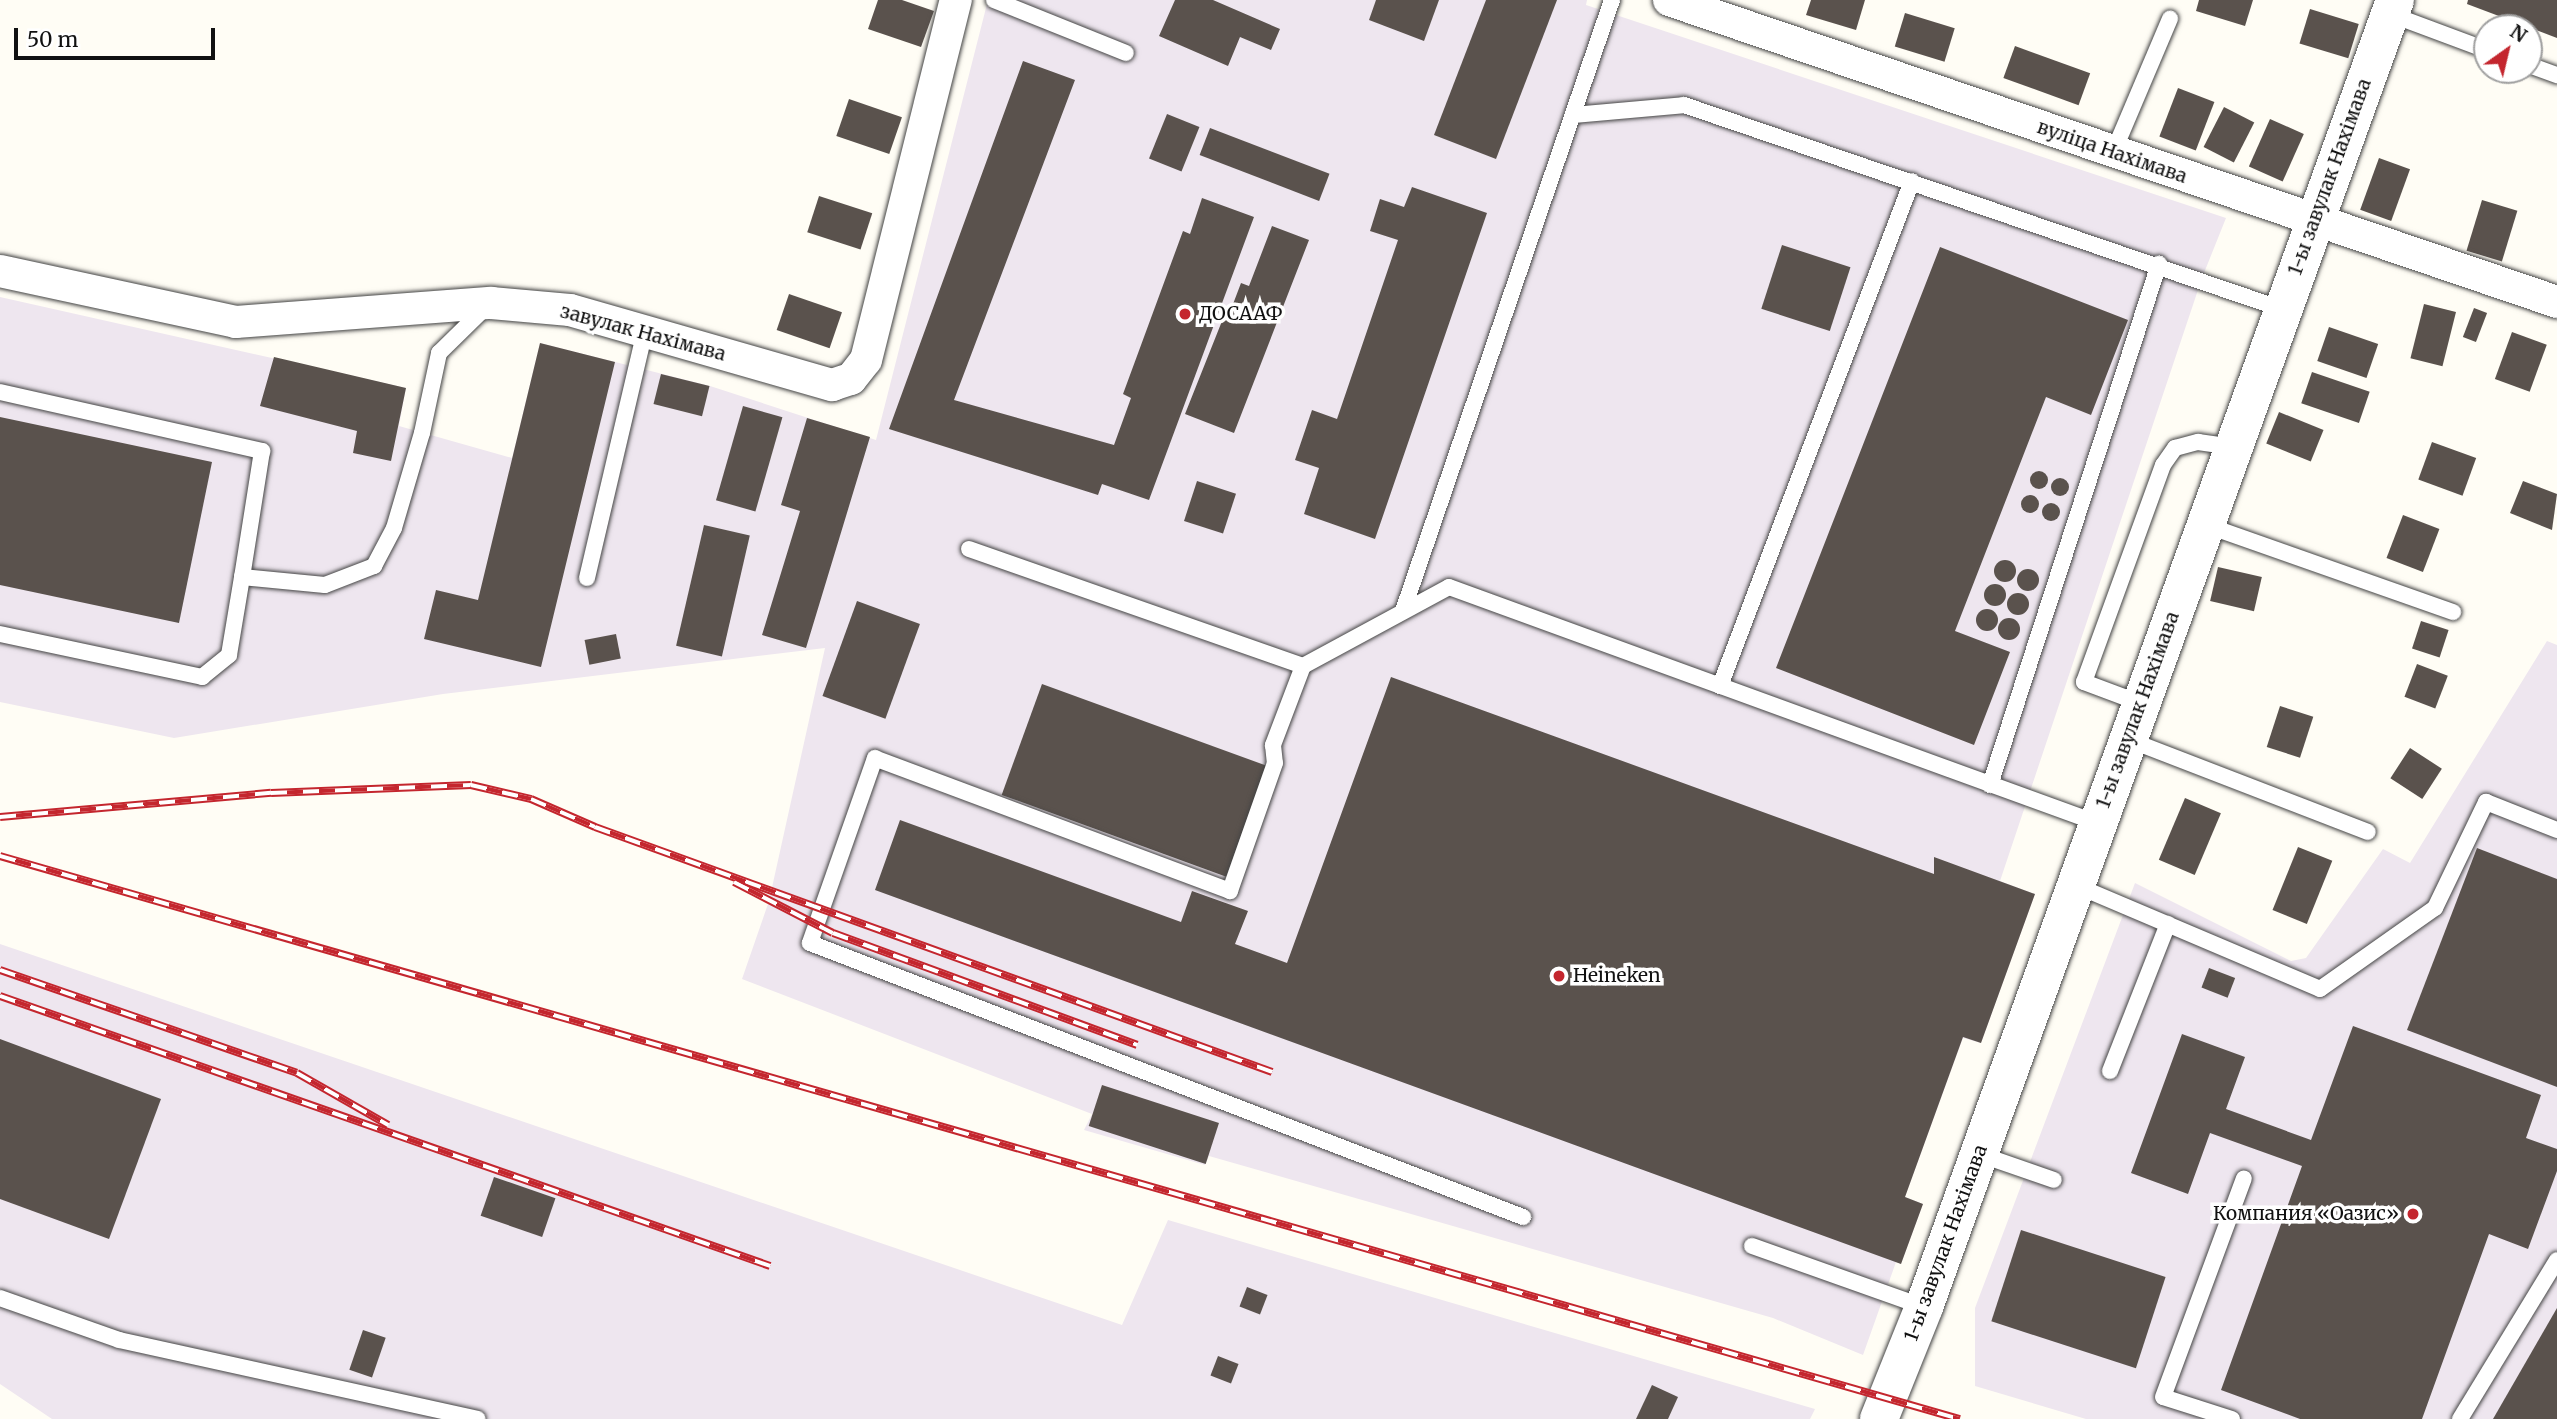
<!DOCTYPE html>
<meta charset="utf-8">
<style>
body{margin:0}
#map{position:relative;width:2557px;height:1419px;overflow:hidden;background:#fffdf5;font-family:Merriweather,serif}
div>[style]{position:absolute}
.industrial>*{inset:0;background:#eee6ef}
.building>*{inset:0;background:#5a524d;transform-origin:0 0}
.round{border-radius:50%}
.roads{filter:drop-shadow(0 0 2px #444) drop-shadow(0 0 2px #444)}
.service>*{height:16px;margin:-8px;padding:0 8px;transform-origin:8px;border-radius:8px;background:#fff}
.minor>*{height:32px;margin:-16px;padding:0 16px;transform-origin:16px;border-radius:16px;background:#fff}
.tertiary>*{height:38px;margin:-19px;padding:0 19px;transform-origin:19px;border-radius:19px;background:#fff}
.rail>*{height:8px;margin-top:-4px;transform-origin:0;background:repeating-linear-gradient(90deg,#fff 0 16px,#c4262e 0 32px);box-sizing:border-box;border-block:2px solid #c4262e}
.dots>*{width:19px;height:19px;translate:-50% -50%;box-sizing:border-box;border:4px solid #fff;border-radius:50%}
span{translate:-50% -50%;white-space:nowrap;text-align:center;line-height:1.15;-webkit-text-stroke:7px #fff;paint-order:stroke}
.street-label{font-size:19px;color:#111}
.poi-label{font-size:19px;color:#111}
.left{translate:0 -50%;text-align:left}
.right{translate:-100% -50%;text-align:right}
.north{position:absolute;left:2473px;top:14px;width:70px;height:70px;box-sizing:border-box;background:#fff;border:2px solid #a0a0a0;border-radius:50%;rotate:34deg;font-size:19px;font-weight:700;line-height:28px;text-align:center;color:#111}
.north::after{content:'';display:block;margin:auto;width:24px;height:32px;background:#c4262e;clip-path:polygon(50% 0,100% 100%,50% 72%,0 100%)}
.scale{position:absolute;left:14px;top:28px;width:201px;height:32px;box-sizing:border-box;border:4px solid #111;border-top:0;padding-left:9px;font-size:21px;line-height:24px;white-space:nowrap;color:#111;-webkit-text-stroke:5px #fff;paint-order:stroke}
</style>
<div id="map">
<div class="industrial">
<i style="clip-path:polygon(988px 0,1587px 0,1586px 5px,2226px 218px,2202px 278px,2000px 881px,2035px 894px,1981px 1043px,1963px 1038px,1905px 1197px,1923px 1204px,1901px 1264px,1896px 1262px,1863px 1355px,1773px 1318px,1209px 1156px,1205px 1165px,1084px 1130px,1092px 1114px,742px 979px,769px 901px,825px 648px,443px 694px,174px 738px,0 702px,0 297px,406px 388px,399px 426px,512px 458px,540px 343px,710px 386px,876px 440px)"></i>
<i style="clip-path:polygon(2547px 641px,2557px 645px,2557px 1419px,2086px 1419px,1975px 1386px,1975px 1308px,2135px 883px,2291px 961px,2306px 958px,2383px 849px,2410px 863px)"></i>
<i style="clip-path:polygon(0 944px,1122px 1325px,1168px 1220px,1815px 1409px,1810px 1419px,52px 1419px,0 1384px)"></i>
</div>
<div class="building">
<i style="clip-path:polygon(878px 0,902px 0,934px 11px,921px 47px,868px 29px)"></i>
<i style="clip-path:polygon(1175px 0,1213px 0,1280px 29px,1271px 50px,1240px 37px,1228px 66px,1159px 36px)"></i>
<i style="clip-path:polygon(1376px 0,1439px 0,1424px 41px,1369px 20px)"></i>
<i style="clip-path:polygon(1486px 0,1557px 0,1496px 159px,1434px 135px)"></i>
<i style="clip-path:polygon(1811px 0,1865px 0,1856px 30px,1806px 15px)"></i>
<i style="clip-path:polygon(2199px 0,2253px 0,2245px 26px,2196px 11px)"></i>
<i style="clip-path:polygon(2468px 0,2557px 0,2557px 38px,2467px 4px)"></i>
<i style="left:2310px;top:9px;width:51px;height:36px;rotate:17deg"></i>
<i style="left:1905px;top:13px;width:52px;height:35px;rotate:17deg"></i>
<i style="left:2015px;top:46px;width:80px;height:34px;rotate:20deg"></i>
<i style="clip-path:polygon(1023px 61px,1075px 80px,954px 400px,1114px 445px,1131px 398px,1123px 394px,1183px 231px,1190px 234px,1202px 198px,1254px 217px,1149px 500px,1102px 484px,1098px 495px,889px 429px)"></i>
<i style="left:2178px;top:88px;width:39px;height:52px;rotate:21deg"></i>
<i style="left:849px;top:99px;width:56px;height:39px;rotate:19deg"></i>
<i style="left:2224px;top:107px;width:34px;height:45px;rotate:27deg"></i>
<i style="left:1167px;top:114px;width:35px;height:48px;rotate:22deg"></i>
<i style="left:2270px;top:119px;width:37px;height:52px;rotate:24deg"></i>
<i style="left:1210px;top:128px;width:128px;height:29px;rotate:21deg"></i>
<i style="left:2379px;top:158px;width:33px;height:55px;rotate:20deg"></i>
<i style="clip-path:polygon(1412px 187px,1487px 213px,1375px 539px,1304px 514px,1319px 468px,1295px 460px,1312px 410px,1337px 419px,1398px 240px,1370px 231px,1380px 199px,1404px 207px)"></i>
<i style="left:819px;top:196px;width:56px;height:38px;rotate:18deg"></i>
<i style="left:2482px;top:200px;width:37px;height:53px;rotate:17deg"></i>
<i style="clip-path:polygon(1272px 226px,1309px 240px,1234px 433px,1185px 414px,1226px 311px,1230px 312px,1241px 283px,1249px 286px)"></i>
<i style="left:1782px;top:245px;width:72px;height:67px;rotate:18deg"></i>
<i style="clip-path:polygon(1940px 247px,2128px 320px,2091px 415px,2046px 397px,1955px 631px,2010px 652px,1974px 745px,1776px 668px)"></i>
<i style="left:789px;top:294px;width:56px;height:38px;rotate:19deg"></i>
<i style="left:2424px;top:304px;width:33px;height:56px;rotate:14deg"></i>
<i style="left:2474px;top:308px;width:14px;height:31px;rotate:21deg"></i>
<i style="left:2329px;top:327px;width:52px;height:36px;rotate:19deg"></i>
<i style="left:2512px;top:332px;width:37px;height:50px;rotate:20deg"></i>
<i style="clip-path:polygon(540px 343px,615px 362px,541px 667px,424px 639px,436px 590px,478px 600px)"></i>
<i style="clip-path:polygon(274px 357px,406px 388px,391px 461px,353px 453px,357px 431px,260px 406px)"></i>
<i style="left:2312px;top:372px;width:61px;height:33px;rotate:19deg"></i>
<i style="left:661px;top:374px;width:50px;height:31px;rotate:14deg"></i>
<i style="left:743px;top:406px;width:41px;height:98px;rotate:16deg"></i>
<i style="left:2279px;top:412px;width:48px;height:34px;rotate:22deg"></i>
<i style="clip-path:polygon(0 417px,212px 462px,179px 623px,0 585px)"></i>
<i style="clip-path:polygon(807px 418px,870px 437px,806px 648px,762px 635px,800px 511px,781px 505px)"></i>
<i style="left:2432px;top:442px;width:47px;height:40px;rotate:20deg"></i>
<i class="round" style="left:2030px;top:471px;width:18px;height:18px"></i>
<i class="round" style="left:2051px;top:478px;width:18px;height:18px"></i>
<i style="left:1197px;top:481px;width:41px;height:42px;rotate:18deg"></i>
<i style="clip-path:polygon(2523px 481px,2557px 494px,2552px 530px,2510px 513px)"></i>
<i class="round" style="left:2021px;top:495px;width:18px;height:18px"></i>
<i class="round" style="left:2042px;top:503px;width:18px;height:18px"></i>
<i style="left:2403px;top:515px;width:39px;height:46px;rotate:21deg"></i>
<i style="left:704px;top:525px;width:47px;height:124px;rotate:13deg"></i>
<i class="round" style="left:1994px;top:560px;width:22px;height:22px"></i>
<i style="left:2218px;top:567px;width:45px;height:35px;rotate:13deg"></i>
<i class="round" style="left:2017px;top:569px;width:22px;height:22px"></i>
<i class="round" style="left:1984px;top:584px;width:22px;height:22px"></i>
<i class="round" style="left:2007px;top:593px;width:22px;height:22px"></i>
<i style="left:857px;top:601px;width:67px;height:101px;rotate:20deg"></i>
<i class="round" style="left:1976px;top:609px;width:22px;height:22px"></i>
<i class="round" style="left:1998px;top:618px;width:22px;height:22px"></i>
<i style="left:2421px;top:621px;width:29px;height:29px;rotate:18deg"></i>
<i style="left:616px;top:634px;width:25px;height:32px;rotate:79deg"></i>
<i style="left:2417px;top:664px;width:33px;height:35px;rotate:21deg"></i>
<i style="clip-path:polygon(1391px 677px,1934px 874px,1934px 857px,2035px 894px,1981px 1043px,1963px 1037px,1905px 1197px,1923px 1204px,1901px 1264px,875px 890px,900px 820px,1181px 922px,1192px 891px,1248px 911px,1235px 944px,1287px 963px)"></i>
<i style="left:1042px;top:684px;width:239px;height:118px;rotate:20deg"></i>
<i style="left:2280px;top:706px;width:35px;height:43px;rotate:18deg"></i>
<i style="left:2410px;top:748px;width:38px;height:36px;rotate:33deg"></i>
<i style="left:2185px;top:798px;width:39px;height:67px;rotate:23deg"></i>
<i style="left:2298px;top:847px;width:37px;height:68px;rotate:22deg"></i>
<i style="clip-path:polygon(2477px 848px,2557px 879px,2557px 1087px,2407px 1030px)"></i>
<i style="left:2209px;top:968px;width:28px;height:21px;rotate:21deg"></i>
<i style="clip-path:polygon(2353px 1026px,2541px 1095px,2526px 1138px,2557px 1149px,2557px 1171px,2528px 1249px,2489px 1234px,2422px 1419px,2300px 1419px,2221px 1390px,2302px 1166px,2210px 1133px,2188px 1194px,2131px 1173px,2182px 1034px,2245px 1057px,2226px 1109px,2311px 1140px)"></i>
<i style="clip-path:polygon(0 1039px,161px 1099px,109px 1239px,0 1199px)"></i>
<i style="left:1102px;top:1085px;width:123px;height:43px;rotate:18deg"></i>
<i style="left:494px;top:1177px;width:65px;height:41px;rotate:19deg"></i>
<i style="left:2021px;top:1230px;width:152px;height:96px;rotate:18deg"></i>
<i style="left:1247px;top:1287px;width:22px;height:21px;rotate:21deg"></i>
<i style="clip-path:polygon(2557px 1308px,2557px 1419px,2493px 1419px)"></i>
<i style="left:363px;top:1330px;width:24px;height:42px;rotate:19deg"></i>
<i style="left:1218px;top:1356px;width:22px;height:21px;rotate:21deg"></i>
<i style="clip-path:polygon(1652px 1385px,1678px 1397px,1668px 1419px,1636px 1419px)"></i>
</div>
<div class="roads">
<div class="service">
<i style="left:994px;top:0;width:142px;rotate:21.9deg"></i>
<i style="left:2390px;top:14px;width:103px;rotate:20.4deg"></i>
<i style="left:2529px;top:65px;width:30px;rotate:20deg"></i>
<i style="left:1573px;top:115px;width:111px;rotate:-5.1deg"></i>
<i style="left:1684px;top:105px;width:632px;rotate:18.84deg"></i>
<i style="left:2113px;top:153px;width:146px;rotate:-67deg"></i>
<i style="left:0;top:392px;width:269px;rotate:12.7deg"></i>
<i style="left:262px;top:451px;width:128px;rotate:99deg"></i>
<i style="left:242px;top:577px;width:83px;rotate:5.5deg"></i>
<i style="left:325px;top:585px;width:53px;rotate:-21.2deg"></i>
<i style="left:374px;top:566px;width:43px;rotate:-62.2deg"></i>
<i style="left:394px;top:528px;width:99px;rotate:-73.6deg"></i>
<i style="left:422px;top:433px;width:82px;rotate:-78deg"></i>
<i style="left:439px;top:353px;width:66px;rotate:-44.4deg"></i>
<i style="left:2206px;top:525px;width:262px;rotate:19.4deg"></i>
<i style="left:969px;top:549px;width:354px;rotate:19.3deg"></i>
<i style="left:1303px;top:666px;width:166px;rotate:-28.4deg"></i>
<i style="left:1449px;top:587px;width:690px;rotate:20.01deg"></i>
<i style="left:587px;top:578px;width:254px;rotate:-76.8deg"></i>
<i style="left:1403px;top:611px;width:646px;rotate:-71.12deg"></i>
<i style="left:0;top:634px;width:207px;rotate:12deg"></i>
<i style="left:202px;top:677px;width:35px;rotate:-39deg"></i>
<i style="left:229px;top:655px;width:79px;rotate:-80.5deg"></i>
<i style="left:1303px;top:666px;width:85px;rotate:110.8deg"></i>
<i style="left:1273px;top:745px;width:18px;rotate:84deg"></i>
<i style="left:1275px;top:763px;width:136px;rotate:109.4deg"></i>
<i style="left:1230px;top:891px;width:379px;rotate:-159.5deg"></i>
<i style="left:875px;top:758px;width:196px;rotate:109.4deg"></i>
<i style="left:810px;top:943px;width:764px;rotate:21.02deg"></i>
<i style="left:1720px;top:686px;width:540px;rotate:-69.18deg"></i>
<i style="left:2140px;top:703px;width:60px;rotate:-159.4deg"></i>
<i style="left:2084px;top:682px;width:231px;rotate:-70deg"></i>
<i style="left:2163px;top:465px;width:21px;rotate:-55deg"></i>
<i style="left:2175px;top:448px;width:24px;rotate:-15deg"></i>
<i style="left:2198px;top:442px;width:34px;rotate:8deg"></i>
<i style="left:2127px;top:739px;width:258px;rotate:21.1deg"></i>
<i style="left:1990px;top:785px;width:548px;rotate:-72.03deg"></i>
<i style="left:2075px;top:885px;width:266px;rotate:23deg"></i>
<i style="left:2320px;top:989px;width:141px;rotate:-35.2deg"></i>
<i style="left:2435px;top:908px;width:118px;rotate:-64.3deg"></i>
<i style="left:2486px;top:802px;width:76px;rotate:21.5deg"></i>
<i style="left:2110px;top:1071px;width:158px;rotate:-68.5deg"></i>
<i style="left:1979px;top:1154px;width:79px;rotate:19.1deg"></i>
<i style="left:1752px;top:1246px;width:182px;rotate:19.5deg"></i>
<i style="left:0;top:1298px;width:126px;rotate:19.4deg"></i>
<i style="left:119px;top:1340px;width:367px;rotate:12.4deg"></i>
<i style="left:2232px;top:1419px;width:72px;rotate:-162.3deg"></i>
<i style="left:2163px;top:1397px;width:233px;rotate:-69.7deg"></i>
<i style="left:2460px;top:1419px;width:186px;rotate:-58.6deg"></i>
</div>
<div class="minor">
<i style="left:1669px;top:0;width:938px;rotate:18.78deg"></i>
<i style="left:0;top:271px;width:241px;rotate:12.2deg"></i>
<i style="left:236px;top:322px;width:256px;rotate:-4.3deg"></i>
<i style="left:491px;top:303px;width:79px;rotate:5.1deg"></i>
<i style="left:570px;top:310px;width:273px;rotate:16deg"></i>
<i style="left:832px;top:385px;width:20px;rotate:-18deg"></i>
<i style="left:851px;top:379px;width:24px;rotate:-52deg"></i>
<i style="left:866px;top:360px;width:371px;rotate:-76deg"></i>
</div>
<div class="tertiary">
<i style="left:1879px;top:1419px;width:121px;rotate:-68.1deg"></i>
<i style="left:1924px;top:1307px;width:1389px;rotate:-70.18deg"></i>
</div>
</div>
<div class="rail">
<i style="left:0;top:817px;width:272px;rotate:-5.1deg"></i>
<i style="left:271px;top:793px;width:200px;rotate:-2.3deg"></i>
<i style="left:471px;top:785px;width:62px;rotate:13.1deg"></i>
<i style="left:531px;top:799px;width:70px;rotate:23.6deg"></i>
<i style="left:595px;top:827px;width:720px;rotate:19.89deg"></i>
<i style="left:0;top:856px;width:2039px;rotate:16.03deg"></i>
<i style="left:734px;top:882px;width:111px;rotate:27.3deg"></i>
<i style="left:833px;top:933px;width:324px;rotate:20.2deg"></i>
<i style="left:0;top:970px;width:314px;rotate:19.1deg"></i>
<i style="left:297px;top:1073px;width:105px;rotate:29.7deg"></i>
<i style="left:0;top:996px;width:816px;rotate:19.32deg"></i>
</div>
<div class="dots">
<i style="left:1185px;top:314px;background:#c4262e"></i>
<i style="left:1559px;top:976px;background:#c4262e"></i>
<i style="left:2413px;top:1214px;background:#c4262e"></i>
</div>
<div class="street-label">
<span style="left:2112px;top:152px;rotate:19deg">вуліца Нахімава</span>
<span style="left:2330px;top:177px;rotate:-70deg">1-ы завулак Нахімава</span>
<span style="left:643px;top:333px;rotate:15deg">завулак Нахімава</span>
<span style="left:2138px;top:710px;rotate:-70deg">1-ы завулак Нахімава</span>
<span style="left:1946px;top:1243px;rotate:-70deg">1-ы завулак Нахімава</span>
</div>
<div class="poi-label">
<span class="left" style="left:1199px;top:314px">ДОСААФ</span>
<span class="left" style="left:1573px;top:976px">Heineken</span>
<span class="right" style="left:2399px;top:1214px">Компания «Оазис»</span>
</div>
<div class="north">N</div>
<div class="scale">50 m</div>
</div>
